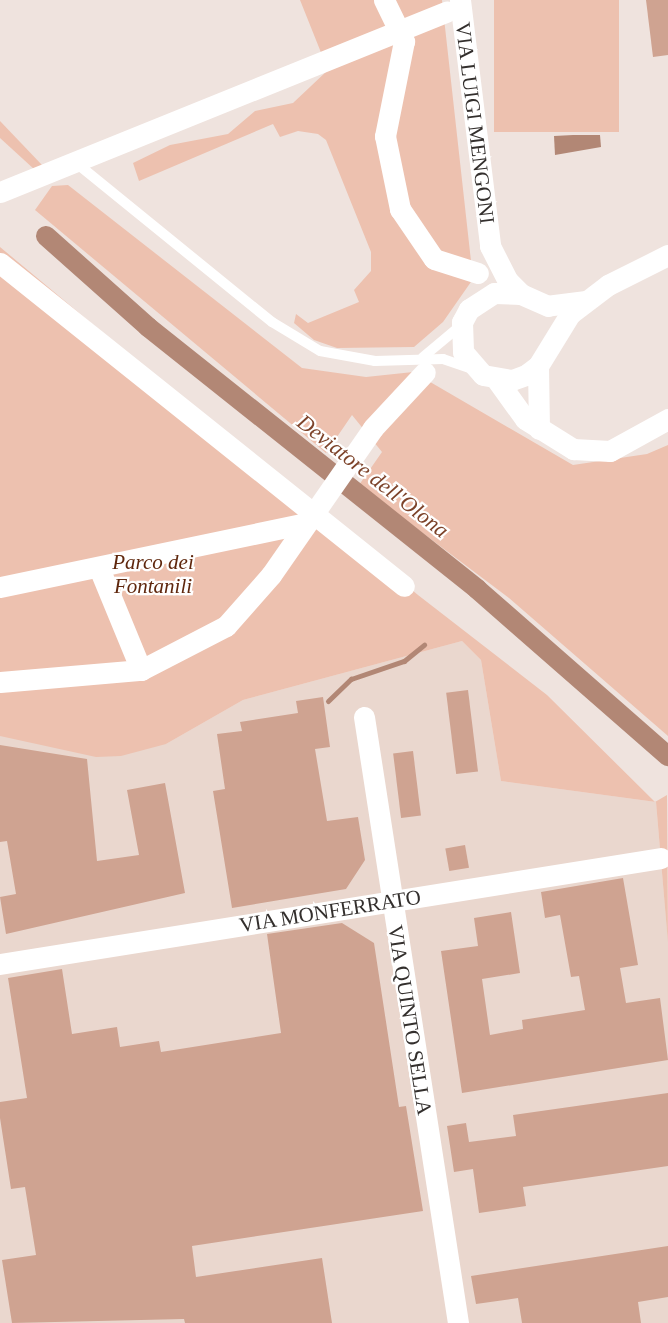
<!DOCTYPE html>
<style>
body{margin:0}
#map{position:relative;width:668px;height:1323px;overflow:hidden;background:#efe3de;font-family:"Times New Roman",serif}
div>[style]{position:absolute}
.built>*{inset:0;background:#ead7ce}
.green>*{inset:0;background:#edc1af;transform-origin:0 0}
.water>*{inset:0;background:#b28775}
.stream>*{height:5px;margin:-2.5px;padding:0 2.5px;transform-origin:2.5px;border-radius:2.5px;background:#b28775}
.canal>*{height:20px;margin:-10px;padding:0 10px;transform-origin:10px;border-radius:10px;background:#b28775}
.building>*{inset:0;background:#cfa391;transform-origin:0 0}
.lane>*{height:10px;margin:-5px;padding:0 5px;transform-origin:5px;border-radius:5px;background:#fff}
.street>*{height:21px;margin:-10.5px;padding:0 10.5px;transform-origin:10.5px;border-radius:10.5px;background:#fff}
span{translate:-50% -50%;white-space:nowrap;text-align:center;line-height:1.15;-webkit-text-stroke:4.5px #fff;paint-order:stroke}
.street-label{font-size:21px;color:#332f2d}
.park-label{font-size:21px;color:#5f270d;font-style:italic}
.water-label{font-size:22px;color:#7d432a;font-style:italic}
</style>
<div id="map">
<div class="built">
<i style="clip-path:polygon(462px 641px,481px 660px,501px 781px,656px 802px,668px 943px,668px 1323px,0 1323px,0 735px,166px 744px,243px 700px)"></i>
</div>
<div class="green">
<i style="clip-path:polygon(300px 0,442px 0,473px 279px,443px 322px,414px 347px,337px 348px,314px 340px,294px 323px,296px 314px,308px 323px,359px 302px,354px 290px,371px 271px,371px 252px,326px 140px,318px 134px,298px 131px,280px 137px,273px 124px,139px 181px,133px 163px,170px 145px,228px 134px,255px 111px,293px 103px,328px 70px)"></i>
<i style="left:494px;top:0;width:125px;height:132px"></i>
<i style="clip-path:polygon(0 121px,42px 165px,35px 170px,0 138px)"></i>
<i style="clip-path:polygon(68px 185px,302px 368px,366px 377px,413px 372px,573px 465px,647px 454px,668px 445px,668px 736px,509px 598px,359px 485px,382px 452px,352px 415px,326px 453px,35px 210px,52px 186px)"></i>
<i style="clip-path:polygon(0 247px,418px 595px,547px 695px,655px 802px,667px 795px,668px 943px,656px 802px,501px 781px,481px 660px,462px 641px,243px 700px,166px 744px,121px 756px,96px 757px,0 736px)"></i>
</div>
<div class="water">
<i style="clip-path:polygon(573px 135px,600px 135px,601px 147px,555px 155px,554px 136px)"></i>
</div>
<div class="stream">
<i style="left:328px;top:701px;width:32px;rotate:-44deg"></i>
<i style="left:351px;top:679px;width:56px;rotate:-18.8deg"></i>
<i style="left:404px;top:661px;width:26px;rotate:-39deg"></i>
</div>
<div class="canal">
<i style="left:46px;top:236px;width:137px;rotate:41.7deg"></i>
<i style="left:148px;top:327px;width:421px;rotate:38.5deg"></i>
<i style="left:477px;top:589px;width:254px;rotate:41.2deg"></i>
</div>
<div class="building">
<i style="clip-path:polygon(646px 0,668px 0,668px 55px,653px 57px)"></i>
<i style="left:468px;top:690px;width:82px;height:22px;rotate:83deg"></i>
<i style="clip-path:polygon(323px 697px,330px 747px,315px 749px,327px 821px,358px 817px,365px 860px,346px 889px,232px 908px,213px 791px,225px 789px,217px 734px,242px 731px,240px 722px,298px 713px,296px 701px)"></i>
<i style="clip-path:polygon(0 745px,87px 759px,97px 861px,139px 855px,127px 790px,165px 783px,185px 893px,6px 934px,0 897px,16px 894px,7px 841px,0 842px)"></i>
<i style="left:413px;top:751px;width:65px;height:20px;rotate:83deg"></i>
<i style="left:465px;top:845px;width:23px;height:20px;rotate:80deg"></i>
<i style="clip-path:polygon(623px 878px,638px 965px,620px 968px,626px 1003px,660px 998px,668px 1060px,462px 1093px,441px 951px,478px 946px,474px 918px,511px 912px,520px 973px,482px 979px,490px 1035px,523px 1029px,522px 1020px,585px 1010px,579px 976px,571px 977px,560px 915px,545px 918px,541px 892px)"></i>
<i style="clip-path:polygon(342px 923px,374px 943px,399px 1107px,406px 1106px,423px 1211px,192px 1246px,196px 1277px,322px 1258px,332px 1323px,185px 1323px,184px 1319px,12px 1323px,2px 1260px,36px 1255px,25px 1187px,11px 1189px,0 1118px,0 1102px,27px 1098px,8px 978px,62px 969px,72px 1034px,117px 1027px,120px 1047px,159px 1041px,161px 1052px,281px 1033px,267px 934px)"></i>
<i style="clip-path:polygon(668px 1093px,668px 1166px,523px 1187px,526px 1206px,479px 1213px,473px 1169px,454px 1172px,447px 1126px,466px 1123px,469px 1142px,516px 1136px,513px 1115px)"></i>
<i style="clip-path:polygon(668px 1246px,668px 1297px,638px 1302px,641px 1323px,522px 1323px,518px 1298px,476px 1304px,471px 1276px)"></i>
</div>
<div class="lane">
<i style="left:75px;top:162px;width:254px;rotate:39.1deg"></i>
<i style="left:272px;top:322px;width:56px;rotate:31.1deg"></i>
<i style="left:320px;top:351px;width:56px;rotate:10.3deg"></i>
<i style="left:375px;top:361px;width:68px;rotate:-1.7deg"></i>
<i style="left:443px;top:359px;width:28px;rotate:19deg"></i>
<i style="left:423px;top:357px;width:47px;rotate:-39.8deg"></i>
</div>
<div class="street">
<i style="left:384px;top:0;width:46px;rotate:64deg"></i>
<i style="left:404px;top:41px;width:97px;rotate:101.3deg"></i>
<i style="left:385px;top:136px;width:75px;rotate:78.4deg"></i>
<i style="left:400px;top:209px;width:60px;rotate:55.8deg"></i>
<i style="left:434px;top:259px;width:46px;rotate:17.7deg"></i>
<i style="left:460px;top:0;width:248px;rotate:83deg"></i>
<i style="left:490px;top:246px;width:39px;rotate:63deg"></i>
<i style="left:508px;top:281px;width:18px;rotate:45deg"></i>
<i style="left:0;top:192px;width:482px;rotate:-22deg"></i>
<i style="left:0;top:263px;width:517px;rotate:38.64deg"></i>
<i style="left:586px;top:301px;width:38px;rotate:173deg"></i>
<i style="left:548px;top:306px;width:30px;rotate:-156deg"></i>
<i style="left:521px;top:294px;width:27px;rotate:-178deg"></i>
<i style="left:494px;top:293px;width:30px;rotate:147deg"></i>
<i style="left:469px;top:309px;width:15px;rotate:118deg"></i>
<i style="left:462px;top:322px;width:30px;rotate:88deg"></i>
<i style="left:463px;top:352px;width:30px;rotate:49deg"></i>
<i style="left:483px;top:375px;width:29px;rotate:10deg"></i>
<i style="left:512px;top:380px;width:15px;rotate:-20deg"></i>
<i style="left:526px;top:375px;width:15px;rotate:-37deg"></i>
<i style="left:538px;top:366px;width:61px;rotate:-58.4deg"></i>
<i style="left:570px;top:314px;width:48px;rotate:-37.3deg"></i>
<i style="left:608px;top:285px;width:67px;rotate:-26.6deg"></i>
<i style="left:538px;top:366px;width:63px;rotate:89.1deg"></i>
<i style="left:497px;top:380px;width:48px;rotate:54.3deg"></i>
<i style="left:525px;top:419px;width:57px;rotate:32deg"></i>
<i style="left:573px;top:449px;width:37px;rotate:3deg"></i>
<i style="left:610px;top:451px;width:66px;rotate:-28.9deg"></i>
<i style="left:99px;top:568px;width:110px;rotate:67.6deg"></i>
<i style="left:0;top:587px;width:309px;rotate:-11.8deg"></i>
<i style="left:0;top:682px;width:142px;rotate:-4.9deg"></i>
<i style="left:141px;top:670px;width:96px;rotate:-27.4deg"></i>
<i style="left:226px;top:626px;width:68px;rotate:-48.6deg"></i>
<i style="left:271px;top:575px;width:179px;rotate:-55.2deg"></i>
<i style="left:373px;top:428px;width:76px;rotate:-47.1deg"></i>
<i style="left:364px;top:717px;width:613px;rotate:81.18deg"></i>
<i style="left:0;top:964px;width:669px;rotate:-9.11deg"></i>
</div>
<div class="street-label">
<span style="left:475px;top:123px;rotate:83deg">VIA LUIGI MENGONI</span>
<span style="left:330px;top:911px;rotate:-9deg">VIA MONFERRATO</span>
<span style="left:410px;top:1020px;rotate:81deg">VIA QUINTO SELLA</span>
</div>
<div class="park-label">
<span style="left:153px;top:574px">Parco dei<br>Fontanili</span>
</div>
<div class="water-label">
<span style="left:373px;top:476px;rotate:38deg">Deviatore dell'Olona</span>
</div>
</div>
